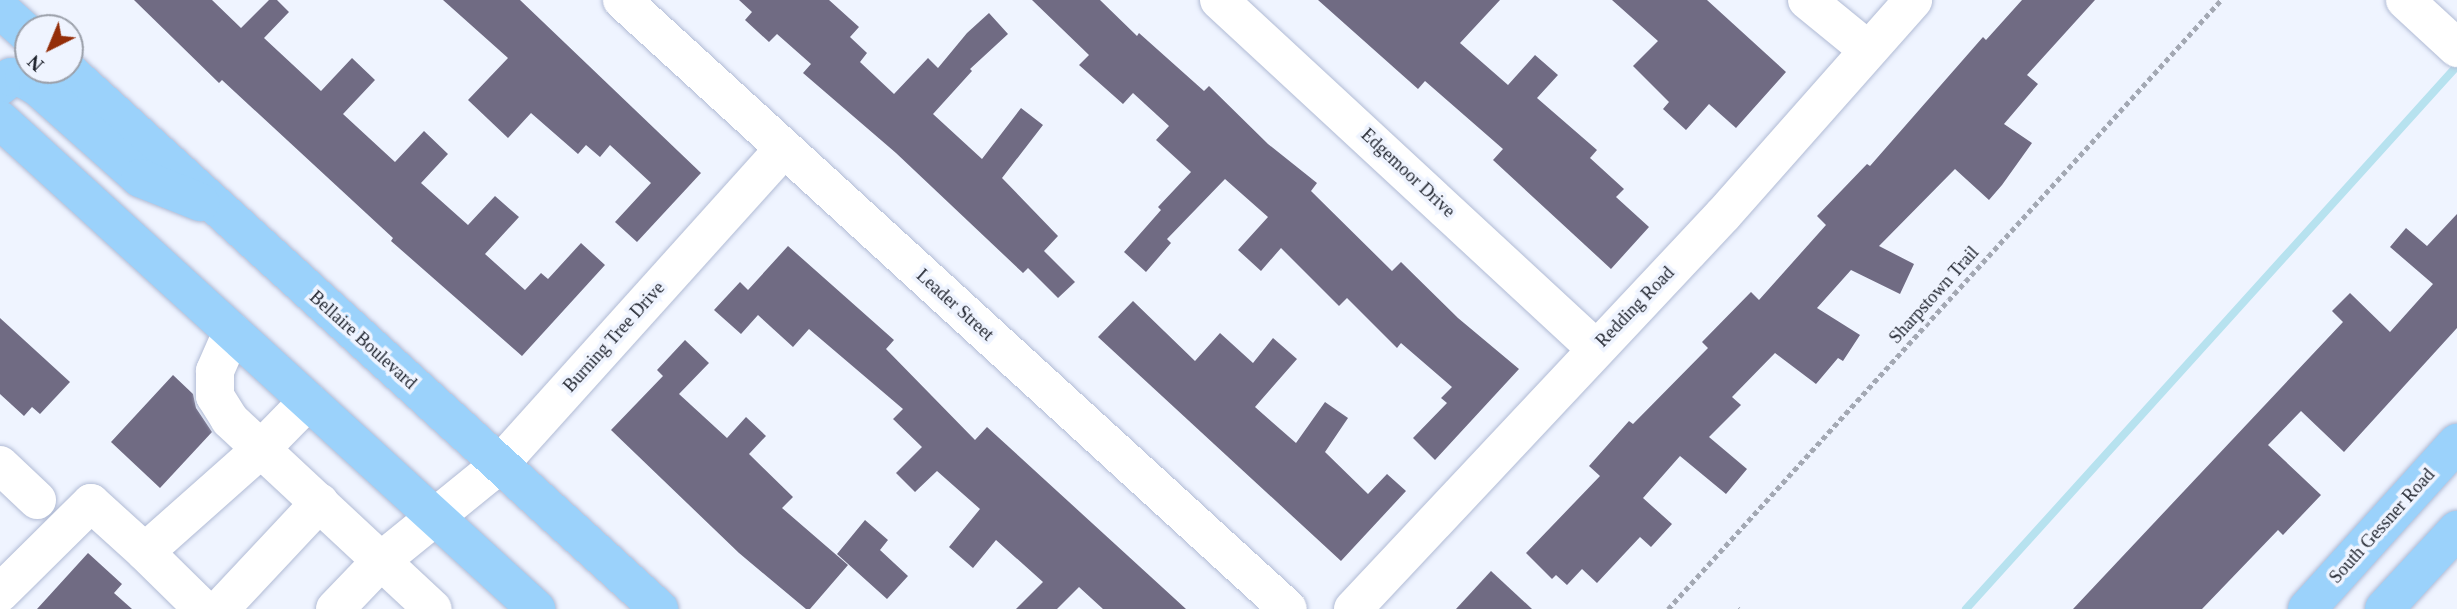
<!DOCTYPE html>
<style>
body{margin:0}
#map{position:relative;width:2457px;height:609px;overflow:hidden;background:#eff4ff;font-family:Georgia,serif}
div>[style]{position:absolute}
.stream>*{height:8px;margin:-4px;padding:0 4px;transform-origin:4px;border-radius:4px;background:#b7e2ef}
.building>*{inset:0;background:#706b83}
.path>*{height:4.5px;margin-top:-2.25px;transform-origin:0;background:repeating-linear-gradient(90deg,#a3a8b3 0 5px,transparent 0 8.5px)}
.roads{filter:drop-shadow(0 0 2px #b1bbd5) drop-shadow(0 0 2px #b1bbd5)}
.minor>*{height:38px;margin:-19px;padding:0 19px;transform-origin:19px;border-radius:19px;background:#fff}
.major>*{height:38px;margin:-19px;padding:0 19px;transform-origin:19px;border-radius:19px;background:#9bd2fb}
span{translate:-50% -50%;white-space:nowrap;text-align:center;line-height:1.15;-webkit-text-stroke:7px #eff4ff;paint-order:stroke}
.street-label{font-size:18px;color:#1d212b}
.north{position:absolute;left:14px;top:14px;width:70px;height:70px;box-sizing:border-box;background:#eff4ff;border:2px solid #9ba0aa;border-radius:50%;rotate:223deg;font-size:19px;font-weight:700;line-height:28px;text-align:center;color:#1d212b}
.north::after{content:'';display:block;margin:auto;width:24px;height:32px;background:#942e09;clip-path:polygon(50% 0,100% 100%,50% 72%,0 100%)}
</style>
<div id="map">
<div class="stream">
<i style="left:1966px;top:609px;width:732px;rotate:-47.88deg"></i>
</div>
<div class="building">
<i style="clip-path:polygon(134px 0,212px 0,241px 28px,269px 0,277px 0,289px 12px,264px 38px,321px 91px,352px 58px,375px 80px,343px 114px,395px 162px,424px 131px,448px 154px,421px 183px,468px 225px,495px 196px,519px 217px,485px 254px,525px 290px,541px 273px,548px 279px,581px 243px,605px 265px,522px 356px,391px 241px,393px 238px,222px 80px,219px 83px)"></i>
<i style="clip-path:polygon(443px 0,520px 0,701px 173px,637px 242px,615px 222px,651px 183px,610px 145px,600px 157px,586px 145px,578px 154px,531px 113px,508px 138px,468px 100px,508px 58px)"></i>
<i style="clip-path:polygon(739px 0,829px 0,859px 27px,850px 37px,867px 53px,860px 62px,894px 94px,928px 58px,938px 68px,967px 33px,989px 13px,1008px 34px,970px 69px,972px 71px,933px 114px,982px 159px,1021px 108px,1043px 125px,1002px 178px,1058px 236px,1044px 251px,1075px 282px,1058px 298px,1028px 268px,1023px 273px,896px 153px,803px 73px,811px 64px,777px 34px,769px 42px,745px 20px,752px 12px)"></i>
<i style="clip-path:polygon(1032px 0,1100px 0,1137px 36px,1139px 33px,1204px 91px,1209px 86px,1268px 144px,1317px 183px,1311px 191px,1392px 271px,1401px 262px,1458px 318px,1519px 369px,1435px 460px,1413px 438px,1447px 403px,1441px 398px,1452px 387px,1401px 343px,1397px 348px,1347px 298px,1339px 306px,1281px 248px,1261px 271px,1238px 250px,1268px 217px,1225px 179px,1167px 239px,1171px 243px,1146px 272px,1124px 252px,1161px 210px,1158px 207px,1191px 172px,1156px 140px,1169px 126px,1133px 93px,1123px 104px,1079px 65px,1089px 55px)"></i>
<i style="clip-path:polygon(1318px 0,1500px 0,1460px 43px,1508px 85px,1535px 55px,1558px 75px,1537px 98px,1597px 150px,1590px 158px,1624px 189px,1616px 197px,1649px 227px,1611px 269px,1493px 160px,1503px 149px,1425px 81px,1418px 89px)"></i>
<i style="clip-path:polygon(1612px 0,1707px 0,1786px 72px,1736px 128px,1709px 104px,1686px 130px,1663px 109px,1669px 102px,1633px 66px,1658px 41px)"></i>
<i style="clip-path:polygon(2022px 0,2095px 0,2027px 75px,2038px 84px,2004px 124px,2032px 143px,2002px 185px,1989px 200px,1955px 169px,1879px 246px,1914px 264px,1900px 294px,1851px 270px,1817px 308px,1860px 335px,1843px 361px,1838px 358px,1816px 384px,1775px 353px,1732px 397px,1741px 405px,1709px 437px,1747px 469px,1726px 494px,1680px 456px,1643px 498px,1672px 524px,1651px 547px,1640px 537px,1597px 583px,1582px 569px,1567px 585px,1556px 575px,1552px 579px,1526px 553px,1600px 476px,1589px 466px,1629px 421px,1633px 424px,1708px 348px,1702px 342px,1751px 292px,1759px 300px,1826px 225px,1817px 216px,1867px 164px,1870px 166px,1983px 37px,1986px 40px)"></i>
<i style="clip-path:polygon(2457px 214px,2457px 328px,2344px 452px,2301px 411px,2268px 445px,2321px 495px,2283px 535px,2278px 530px,2202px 609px,2073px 609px,2343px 322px,2332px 311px,2350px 293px,2390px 332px,2433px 284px,2390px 247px,2406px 228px,2427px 246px)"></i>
<i style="clip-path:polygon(788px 246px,894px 340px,886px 349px,975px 440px,987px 427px,1186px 609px,1103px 609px,1079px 587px,1057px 609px,1016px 609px,1043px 582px,996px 540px,973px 568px,949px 547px,980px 509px,937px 471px,915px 492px,896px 473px,922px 447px,893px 419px,903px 409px,809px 329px,793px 347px,758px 315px,741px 334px,714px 310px,740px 282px,748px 290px)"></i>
<i style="clip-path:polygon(1133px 301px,1195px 361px,1220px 333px,1253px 363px,1273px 338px,1297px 359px,1255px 407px,1296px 443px,1325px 402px,1348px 418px,1325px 452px,1368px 494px,1387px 474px,1406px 491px,1341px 561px,1098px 337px)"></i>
<i style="clip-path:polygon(0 318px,70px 382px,40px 414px,32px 407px,24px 416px,0 394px)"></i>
<i style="clip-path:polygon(685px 340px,709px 363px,679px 394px,727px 438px,746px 417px,766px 436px,749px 454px,793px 497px,782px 508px,848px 565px,810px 609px,806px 609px,739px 553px,611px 430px,663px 376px,657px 370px)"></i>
<i style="clip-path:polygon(173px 375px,193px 394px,196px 408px,212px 432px,160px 488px,111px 442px)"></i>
<i style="clip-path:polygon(865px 520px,888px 540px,880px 550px,908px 576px,887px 599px,837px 554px)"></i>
<i style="clip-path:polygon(88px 553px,122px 584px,114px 593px,132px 609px,37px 609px)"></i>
<i style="clip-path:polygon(1491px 571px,1532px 609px,1456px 609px)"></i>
</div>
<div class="path">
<i style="left:1738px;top:608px;width:1px;rotate:45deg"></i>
<i style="left:1668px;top:609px;width:823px;rotate:-47.76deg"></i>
</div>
<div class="roads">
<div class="minor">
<i style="left:622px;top:0;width:902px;rotate:42.44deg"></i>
<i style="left:1219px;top:0;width:512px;rotate:42.79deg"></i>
<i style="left:1807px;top:0;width:77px;rotate:39.2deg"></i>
<i style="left:2405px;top:0;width:71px;rotate:42.7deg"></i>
<i style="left:232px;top:332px;width:43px;rotate:113.6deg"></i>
<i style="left:215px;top:371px;width:25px;rotate:90deg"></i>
<i style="left:215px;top:396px;width:28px;rotate:58deg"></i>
<i style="left:230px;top:420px;width:277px;rotate:43deg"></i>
<i style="left:0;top:465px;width:51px;rotate:43.4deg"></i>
<i style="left:0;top:593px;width:128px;rotate:-44.7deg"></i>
<i style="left:91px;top:503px;width:73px;rotate:42.2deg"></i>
<i style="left:203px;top:609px;width:81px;rotate:-135.5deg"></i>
<i style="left:145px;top:552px;width:155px;rotate:-41.6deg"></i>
<i style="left:261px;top:449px;width:67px;rotate:-45.6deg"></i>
<i style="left:220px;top:609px;width:146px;rotate:-46.9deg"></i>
<i style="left:335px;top:609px;width:68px;rotate:-46.2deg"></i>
<i style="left:382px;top:560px;width:152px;rotate:-39.1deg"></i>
<i style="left:500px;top:464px;width:424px;rotate:-48deg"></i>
<i style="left:1353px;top:609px;width:540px;rotate:-46.8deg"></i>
<i style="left:1723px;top:215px;width:287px;rotate:-48.5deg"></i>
</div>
<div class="major">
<i style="left:0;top:9px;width:38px;rotate:42deg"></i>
<i style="left:67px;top:70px;width:801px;rotate:42.32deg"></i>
<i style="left:0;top:86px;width:14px;rotate:-39deg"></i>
<i style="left:11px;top:77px;width:13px;rotate:9deg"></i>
<i style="left:24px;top:79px;width:16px;rotate:30deg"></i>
<i style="left:38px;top:87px;width:137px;rotate:41.7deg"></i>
<i style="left:140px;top:178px;width:65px;rotate:21.8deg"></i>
<i style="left:0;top:120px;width:726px;rotate:42.37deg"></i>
<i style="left:2307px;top:609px;width:224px;rotate:-47.9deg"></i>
<i style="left:2384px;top:609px;width:108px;rotate:-47.3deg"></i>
</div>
</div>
<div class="street-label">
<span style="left:1408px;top:173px;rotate:43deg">Edgemoor Drive</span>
<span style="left:1934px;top:295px;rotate:-48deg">Sharpstown Trail</span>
<span style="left:955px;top:305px;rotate:42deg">Leader Street</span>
<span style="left:1635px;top:307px;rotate:-46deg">Redding Road</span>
<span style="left:614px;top:337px;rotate:-48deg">Burning Tree Drive</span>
<span style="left:363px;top:340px;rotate:42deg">Bellaire Boulevard</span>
<span style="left:2382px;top:526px;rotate:-48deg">South Gessner Road</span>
</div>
<div class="north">N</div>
</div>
